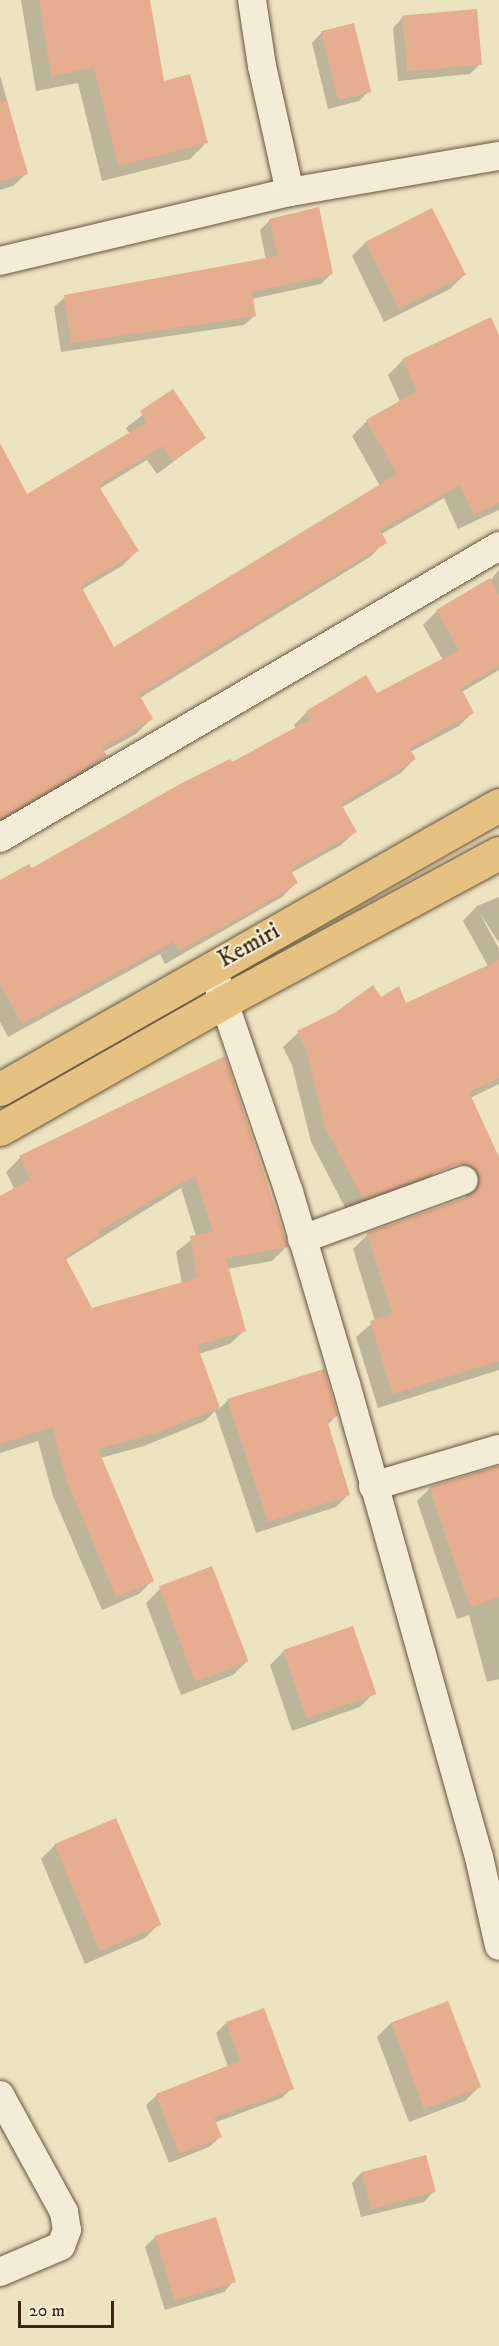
<!DOCTYPE html>
<style>
body{margin:0}
#map{position:relative;width:499px;height:2346px;overflow:hidden;background:#ece3c1;font-family:"IM FELL DW Pica",serif}
div>[style]{position:absolute}
.shadow>*{inset:0;background:#0003}
.building>*{inset:0;background:#e6ae8e;transform-origin:0 0}
.roads{filter:drop-shadow(0 0 2px #69553e) drop-shadow(0 0 2px #69553e)}
.minor>*{height:28px;margin:-14px;padding:0 14px;transform-origin:14px;border-radius:14px;background:#f3edd7}
.trunk>*{height:33px;margin:-16.5px;padding:0 16.5px;transform-origin:16.5px;border-radius:16.5px;background:#e6c280}
span{translate:-50% -50%;white-space:nowrap;text-align:center;line-height:1.15;-webkit-text-stroke:4.5px #f3edd7;paint-order:stroke}
.street-label{font-size:24px;color:#3d2613}
.scale{position:absolute;left:18px;top:2301px;width:96px;height:27px;box-sizing:border-box;border:3px solid #3d2613;border-top:0;padding-left:8px;font-size:18px;line-height:21px;white-space:nowrap;color:#3d2613;-webkit-text-stroke:4px #f3edd7;paint-order:stroke}
</style>
<div id="map">
<div class="shadow">
<i style="clip-path:polygon(21px 0,149px 0,163px 83px,206px 143px,190px 159px,102px 181px,78px 83px,36px 91px)"></i>
<i style="clip-path:polygon(403px 17px,480px 64px,470px 74px,398px 81px,393px 28px)"></i>
<i style="clip-path:polygon(322px 32px,369px 91px,359px 101px,328px 109px,312px 43px)"></i>
<i style="clip-path:polygon(0 75px,27px 173px,13px 186px,0 190px)"></i>
<i style="clip-path:polygon(270px 220px,332px 273px,321px 284px,252px 299px,255px 315px,244px 325px,61px 352px,54px 307px,65px 297px,266px 260px,260px 230px)"></i>
<i style="clip-path:polygon(366px 242px,464px 275px,450px 289px,384px 322px,352px 256px)"></i>
<i style="clip-path:polygon(499px 339px,499px 510px,458px 529px,444px 498px,380px 535px,385px 542px,370px 557px,140px 698px,151px 719px,136px 734px,103px 752px,105px 756px,90px 771px,0 825px,0 446px,27px 496px,130px 434px,126px 428px,173px 391px,205px 438px,157px 474px,147px 460px,99px 489px,137px 551px,122px 566px,81px 590px,113px 650px,380px 486px,352px 436px,367px 421px,400px 402px,388px 375px,403px 360px)"></i>
<i style="clip-path:polygon(499px 569px,499px 670px,462px 692px,472px 713px,459px 726px,410px 752px,414px 759px,401px 773px,341px 808px,355px 832px,341px 845px,291px 873px,296px 883px,282px 897px,165px 964px,160px 954px,8px 1037px,0 1022px,0 881px,31px 870px,296px 729px,294px 725px,307px 712px,377px 695px,443px 660px,423px 625px,437px 611px,492px 579px)"></i>
<i style="clip-path:polygon(499px 897px,499px 943px,478px 910px,499px 949px,499px 1084px,470px 1098px,435px 1172px,420px 1187px,348px 1213px,311px 1142px,292px 1065px,283px 1047px,298px 1033px,380px 999px,405px 1005px,488px 966px,463px 921px,477px 906px)"></i>
<i style="clip-path:polygon(evenodd,224px 1058px,286px 1247px,272px 1261px,227px 1269px,245px 1330px,230px 1344px,199px 1354px,219px 1409px,228px 1400px,336px 1416px,327px 1425px,348px 1495px,336px 1507px,256px 1533px,215px 1411px,205px 1421px,144px 1446px,100px 1458px,153px 1580px,139px 1594px,102px 1610px,53px 1496px,38px 1441px,0 1453px,0 1197px,15px 1190px,6px 1172px,20px 1158px,224px 1058px,181px 1188px,196px 1236px,176px 1252px,182px 1284px,91px 1310px,65px 1260px,181px 1188px)"></i>
<i style="clip-path:polygon(499px 1161px,499px 1370px,378px 1408px,356px 1337px,375px 1321px,353px 1249px,368px 1234px,466px 1198px,465px 1189px,455px 1180px,469px 1166px)"></i>
<i style="clip-path:polygon(499px 1467px,499px 1679px,487px 1682px,469px 1615px,457px 1619px,417px 1501px,430px 1488px)"></i>
<i style="clip-path:polygon(160px 1589px,247px 1661px,233px 1675px,181px 1695px,146px 1603px)"></i>
<i style="clip-path:polygon(284px 1651px,374px 1693px,360px 1707px,292px 1731px,270px 1665px)"></i>
<i style="clip-path:polygon(55px 1845px,159px 1924px,145px 1938px,85px 1964px,41px 1859px)"></i>
<i style="clip-path:polygon(447px 2003px,479px 2087px,465px 2101px,409px 2122px,377px 2037px,391px 2023px)"></i>
<i style="clip-path:polygon(226px 2023px,292px 2088px,282px 2098px,214px 2123px,220px 2137px,209px 2147px,169px 2163px,146px 2105px,157px 2095px,228px 2067px,216px 2033px)"></i>
<i style="clip-path:polygon(362px 2172px,434px 2191px,424px 2202px,361px 2217px,352px 2183px)"></i>
<i style="clip-path:polygon(155px 2237px,234px 2281px,224px 2292px,165px 2310px,145px 2247px)"></i>
</div>
<div class="building">
<i style="clip-path:polygon(39px 0,150px 0,164px 81px,190px 74px,208px 143px,118px 166px,94px 68px,51px 76px)"></i>
<i style="left:477px;top:9px;width:56px;height:75px;rotate:85deg"></i>
<i style="left:354px;top:23px;width:71px;height:34px;rotate:76deg"></i>
<i style="clip-path:polygon(7px 101px,28px 174px,0 181px,0 102px)"></i>
<i style="clip-path:polygon(319px 207px,333px 274px,252px 292px,256px 316px,71px 343px,64px 295px,278px 256px,269px 219px)"></i>
<i style="left:432px;top:208px;width:75px;height:75px;rotate:63deg"></i>
<i style="clip-path:polygon(491px 317px,499px 335px,499px 503px,474px 515px,460px 485px,380px 530px,387px 543px,139px 694px,153px 719px,102px 747px,107px 756px,0 819px,0 443px,27px 494px,147px 422px,140px 411px,173px 389px,206px 438px,173px 461px,163px 446px,98px 485px,139px 551px,81px 586px,114px 647px,397px 474px,366px 420px,417px 391px,402px 359px)"></i>
<i style="clip-path:polygon(490px 578px,499px 594px,499px 666px,461px 688px,474px 713px,409px 748px,416px 759px,341px 804px,357px 832px,290px 869px,298px 883px,250px 912px,179px 951px,173px 942px,22px 1024px,0 984px,0 880px,29px 864px,32px 868px,180px 784px,230px 759px,232px 762px,311px 719px,306px 711px,366px 675px,377px 693px,459px 650px,436px 610px)"></i>
<i style="clip-path:polygon(499px 960px,499px 1078px,469px 1092px,499px 1157px,499px 1361px,392px 1394px,370px 1321px,392px 1314px,367px 1233px,470px 1196px,477px 1190px,480px 1175px,474px 1167px,459px 1164px,363px 1199px,325px 1127px,306px 1050px,297px 1031px,336px 1012px,373px 985px,381px 997px,399px 986px,406px 1003px)"></i>
<i style="clip-path:polygon(evenodd,225px 1056px,288px 1247px,226px 1258px,246px 1331px,197px 1345px,220px 1408px,159px 1432px,98px 1449px,154px 1581px,116px 1597px,67px 1481px,52px 1427px,0 1444px,0 1196px,30px 1179px,19px 1156px,225px 1056px,195px 1175px,213px 1232px,190px 1236px,197px 1278px,92px 1308px,66px 1259px,60px 1260px,100px 1235px,99px 1231px,195px 1175px)"></i>
<i style="clip-path:polygon(324px 1369px,338px 1416px,327px 1420px,350px 1495px,268px 1522px,227px 1399px)"></i>
<i style="clip-path:polygon(499px 1466px,499px 1597px,470px 1607px,429px 1487px)"></i>
<i style="left:212px;top:1566px;width:102px;height:57px;rotate:69deg"></i>
<i style="left:353px;top:1626px;width:72px;height:74px;rotate:71deg"></i>
<i style="left:116px;top:1818px;width:116px;height:67px;rotate:67deg"></i>
<i style="left:448px;top:2001px;width:92px;height:61px;rotate:69deg"></i>
<i style="clip-path:polygon(264px 2008px,294px 2089px,214px 2118px,222px 2137px,179px 2154px,156px 2094px,240px 2061px,226px 2022px)"></i>
<i style="left:426px;top:2155px;width:38px;height:67px;rotate:75deg"></i>
<i style="left:216px;top:2217px;width:68px;height:64px;rotate:73deg"></i>
</div>
<div class="roads">
<div class="minor">
<i style="left:252px;top:0;width:67px;rotate:81.4deg"></i>
<i style="left:262px;top:66px;width:129px;rotate:77.5deg"></i>
<i style="left:0;top:261px;width:298px;rotate:-13.4deg"></i>
<i style="left:290px;top:192px;width:212px;rotate:-9.8deg"></i>
<i style="left:0;top:838px;width:578px;rotate:-30.33deg"></i>
<i style="left:212px;top:967px;width:238px;rotate:71.1deg"></i>
<i style="left:289px;top:1192px;width:200px;rotate:73.5deg"></i>
<i style="left:346px;top:1384px;width:491px;rotate:74.3deg"></i>
<i style="left:479px;top:1857px;width:91px;rotate:77.3deg"></i>
<i style="left:302px;top:1239px;width:172px;rotate:-20deg"></i>
<i style="left:373px;top:1486px;width:131px;rotate:-16.4deg"></i>
<i style="left:0;top:2095px;width:133px;rotate:61.3deg"></i>
<i style="left:64px;top:2212px;width:18px;rotate:81deg"></i>
<i style="left:67px;top:2230px;width:17px;rotate:111deg"></i>
<i style="left:61px;top:2246px;width:66px;rotate:156.9deg"></i>
</div>
<div class="trunk">
<i style="left:0;top:1089px;width:574px;rotate:-29.65deg"></i>
<i style="left:0;top:1129px;width:259px;rotate:-29.6deg"></i>
<i style="left:225px;top:1001px;width:311px;rotate:-28.4deg"></i>
</div>
</div>
<div class="street-label">
<span style="left:249px;top:946px;rotate:-29deg">Kemiri</span>
</div>
<div class="scale">20 m</div>
</div>
